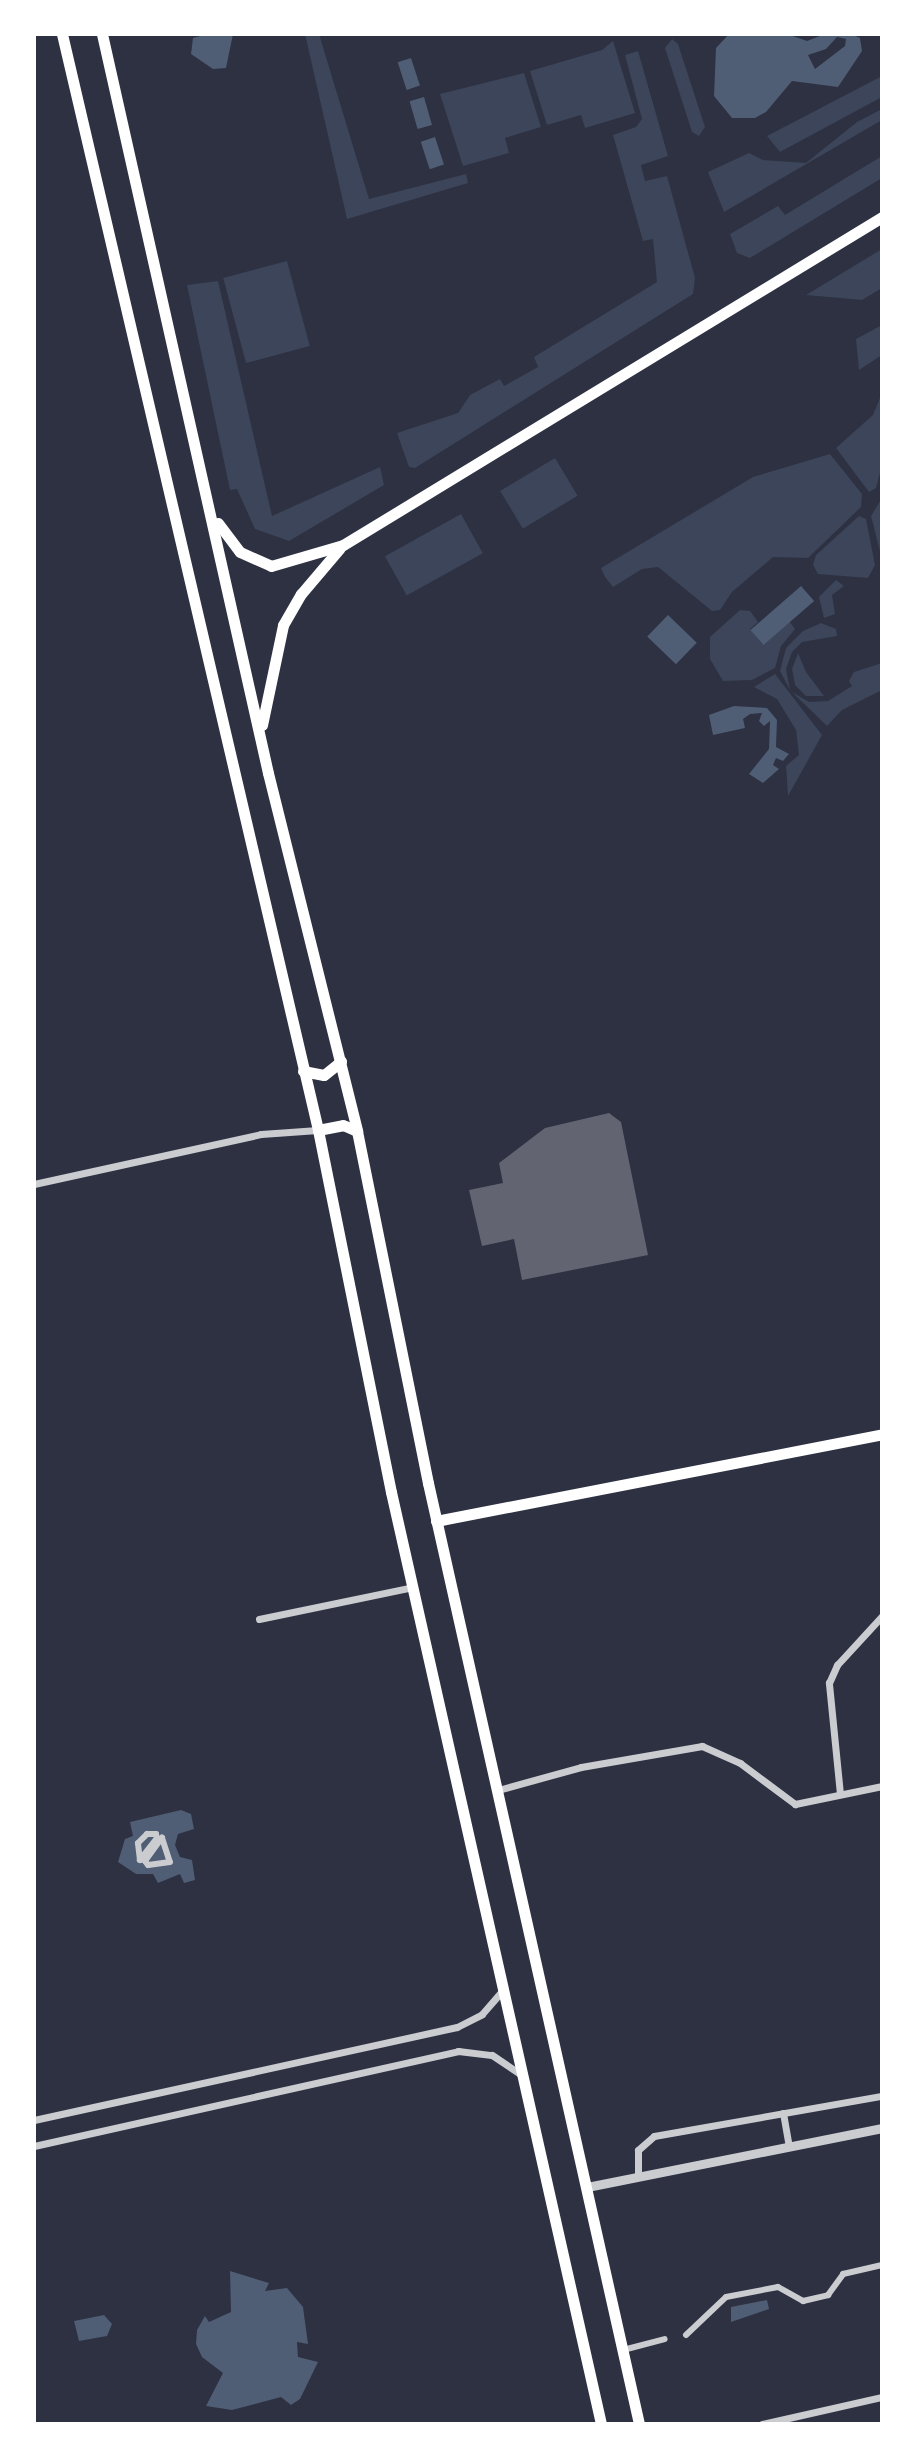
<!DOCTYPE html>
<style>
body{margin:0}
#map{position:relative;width:916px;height:2458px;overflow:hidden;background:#2d3142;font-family:Signika,sans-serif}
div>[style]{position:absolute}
.green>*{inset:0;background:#3c4559;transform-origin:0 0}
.water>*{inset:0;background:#4f5d75;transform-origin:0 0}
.building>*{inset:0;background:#626471}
.pedestrian>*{height:6px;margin:-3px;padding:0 3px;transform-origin:3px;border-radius:3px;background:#caccd0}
.minor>*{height:7px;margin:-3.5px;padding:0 3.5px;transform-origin:3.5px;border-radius:3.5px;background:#caccd0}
.tertiary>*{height:9px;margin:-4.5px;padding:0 4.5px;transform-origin:4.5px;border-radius:4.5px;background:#caccd0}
.secondary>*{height:11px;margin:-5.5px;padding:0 5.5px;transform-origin:5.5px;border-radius:5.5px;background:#fff}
span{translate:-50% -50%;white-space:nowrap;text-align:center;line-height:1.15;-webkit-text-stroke:8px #fff;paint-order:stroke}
.frame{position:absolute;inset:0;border:36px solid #fff;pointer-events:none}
</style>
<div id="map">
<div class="green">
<i style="clip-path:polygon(305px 34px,319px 34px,369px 199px,466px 174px,468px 183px,347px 219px)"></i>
<i style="clip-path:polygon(672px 39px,678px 44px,705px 127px,699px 136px,692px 132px,665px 48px)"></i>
<i style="clip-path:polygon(613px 41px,635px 113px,585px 128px,581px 115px,547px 125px,530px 71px,602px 50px)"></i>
<i style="clip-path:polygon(638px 51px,668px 156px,641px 165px,645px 181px,667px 176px,695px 278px,693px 294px,415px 468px,409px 467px,397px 433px,458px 413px,470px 395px,500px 379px,504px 386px,538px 367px,534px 357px,657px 282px,653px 239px,643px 241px,613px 135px,636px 127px,642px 119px,625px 55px)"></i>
<i style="clip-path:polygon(524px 73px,541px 127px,505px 138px,509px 153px,463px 166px,440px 94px)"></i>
<i style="clip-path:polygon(882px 76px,882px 97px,780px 152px,767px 136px)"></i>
<i style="clip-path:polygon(882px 109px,882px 120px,724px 212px,708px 172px,749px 153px,763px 160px,806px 163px,857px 122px)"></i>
<i style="clip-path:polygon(882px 156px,882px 178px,750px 258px,737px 253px,730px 234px,778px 206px,785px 215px)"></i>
<i style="clip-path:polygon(882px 249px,882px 288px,862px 300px,806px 295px)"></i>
<i style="left:287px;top:261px;width:88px;height:66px;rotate:75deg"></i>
<i style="clip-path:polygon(218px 281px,272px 516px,380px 467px,384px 485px,289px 541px,255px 529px,237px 489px,230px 490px,187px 285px)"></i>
<i style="clip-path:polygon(882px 325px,882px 355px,859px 370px,856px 339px)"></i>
<i style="clip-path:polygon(882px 393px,882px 465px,876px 488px,869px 492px,836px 448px,873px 415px)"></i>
<i style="clip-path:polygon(830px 454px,862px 494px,861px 507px,808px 558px,773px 557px,732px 592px,720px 610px,712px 611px,658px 567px,642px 569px,613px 587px,605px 577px,601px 568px,753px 477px)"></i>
<i style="left:555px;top:458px;width:44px;height:64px;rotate:59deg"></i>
<i style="clip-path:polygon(882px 498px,882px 559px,871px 516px)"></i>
<i style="left:461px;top:514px;width:45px;height:87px;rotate:61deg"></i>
<i style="clip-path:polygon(859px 516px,866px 519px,875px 565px,868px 578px,818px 574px,813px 565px,816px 555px)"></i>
<i style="clip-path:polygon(836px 580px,844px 586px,832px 595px,835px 614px,824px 618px,819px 597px)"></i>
<i style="clip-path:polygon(740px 610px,750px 611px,758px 622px,750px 629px,762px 643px,789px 621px,795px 629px,781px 646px,775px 668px,752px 680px,723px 681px,710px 659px,710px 637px)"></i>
<i style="clip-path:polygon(821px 623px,836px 629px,837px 636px,802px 642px,792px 652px,786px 669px,790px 690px,780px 671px,786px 648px,803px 631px)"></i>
<i style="clip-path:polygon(798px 653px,806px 672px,824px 696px,806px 696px,795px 685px,792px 669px)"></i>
<i style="clip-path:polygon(882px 663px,882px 690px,842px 710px,827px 726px,792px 692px,809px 702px,828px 701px,852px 686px,849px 681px,854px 672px)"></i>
<i style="clip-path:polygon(775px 674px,822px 735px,788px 796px,786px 766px,799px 755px,796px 730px,777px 699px,754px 687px)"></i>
</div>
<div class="water">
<i style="clip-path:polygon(208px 34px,233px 34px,226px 68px,213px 69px,191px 54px,193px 38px)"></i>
<i style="clip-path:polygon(evenodd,729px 34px,787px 34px,807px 41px,825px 34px,851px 34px,860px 38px,862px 51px,838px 87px,792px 81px,766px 112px,755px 118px,732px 118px,714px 96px,716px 48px,729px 34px,837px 37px,846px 39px,845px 46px,815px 69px,808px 55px,826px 49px,837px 37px)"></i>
<i style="left:411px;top:58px;width:29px;height:14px;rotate:72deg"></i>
<i style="left:424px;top:97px;width:29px;height:15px;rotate:74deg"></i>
<i style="left:435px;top:137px;width:29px;height:15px;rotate:72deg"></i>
<i style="left:801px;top:586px;width:20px;height:67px;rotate:49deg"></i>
<i style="left:668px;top:615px;width:40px;height:30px;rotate:44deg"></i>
<i style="clip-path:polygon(734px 706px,767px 708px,777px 720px,776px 747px,789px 754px,783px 761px,776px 758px,773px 765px,779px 769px,763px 783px,749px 774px,769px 749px,770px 721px,764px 726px,759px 721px,762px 713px,750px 714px,743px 719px,745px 728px,713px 735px,709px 715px)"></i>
<i style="clip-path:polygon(181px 1810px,191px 1814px,194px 1829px,178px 1834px,175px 1845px,180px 1857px,192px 1860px,195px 1880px,184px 1883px,180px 1874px,158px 1883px,153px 1874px,136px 1874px,118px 1862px,125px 1839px,133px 1836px,130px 1822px)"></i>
<i style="clip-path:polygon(230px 2271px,269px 2283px,265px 2291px,287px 2288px,303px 2307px,308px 2344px,297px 2342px,298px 2357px,318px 2362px,300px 2399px,291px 2405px,281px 2397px,232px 2410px,206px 2406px,223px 2373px,202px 2357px,196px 2344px,197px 2330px,205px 2316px,209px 2322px,231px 2312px)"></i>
<i style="clip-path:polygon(767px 2300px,769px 2309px,731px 2322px,731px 2307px)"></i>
<i style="clip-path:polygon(104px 2315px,112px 2324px,107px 2336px,79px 2341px,74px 2321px)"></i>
</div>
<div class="building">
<i style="clip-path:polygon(609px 1113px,621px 1122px,648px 1255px,522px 1280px,514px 1239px,482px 1246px,469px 1190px,503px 1183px,499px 1163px,545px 1128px)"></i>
</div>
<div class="pedestrian">
<i style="left:147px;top:1834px;width:9px"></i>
<i style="left:156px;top:1834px;width:4px;rotate:76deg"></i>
<i style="left:157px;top:1838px;width:28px;rotate:128deg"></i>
<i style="left:140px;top:1860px;width:17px;rotate:-97deg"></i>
<i style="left:138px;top:1843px;width:13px;rotate:-45deg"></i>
<i style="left:162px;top:1838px;width:25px;rotate:72deg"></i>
<i style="left:170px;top:1862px;width:22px;rotate:172deg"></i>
<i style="left:148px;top:1865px;width:5px;rotate:-127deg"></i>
<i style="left:145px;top:1861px;width:29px;rotate:-54deg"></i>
<i style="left:686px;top:2335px;width:55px;rotate:-43.5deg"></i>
<i style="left:726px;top:2297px;width:53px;rotate:-10.9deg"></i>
<i style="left:778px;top:2287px;width:29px;rotate:29deg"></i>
<i style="left:803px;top:2301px;width:26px;rotate:-13deg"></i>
<i style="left:828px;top:2295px;width:26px;rotate:-54deg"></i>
<i style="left:843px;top:2274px;width:40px;rotate:-13deg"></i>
<i style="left:623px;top:2350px;width:43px;rotate:-14.7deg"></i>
</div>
<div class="minor">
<i style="left:34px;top:1184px;width:232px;rotate:-12.4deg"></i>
<i style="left:261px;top:1134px;width:57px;rotate:-4deg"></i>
<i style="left:259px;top:1619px;width:157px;rotate:-11.7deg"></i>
<i style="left:498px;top:1790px;width:86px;rotate:-15.5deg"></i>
<i style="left:581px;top:1767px;width:123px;rotate:-9.8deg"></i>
<i style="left:702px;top:1746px;width:42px;rotate:24.1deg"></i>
<i style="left:740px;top:1763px;width:69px;rotate:36.7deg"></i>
<i style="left:795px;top:1804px;width:89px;rotate:-11.7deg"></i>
<i style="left:840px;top:1794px;width:112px;rotate:-95.7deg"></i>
<i style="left:829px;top:1683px;width:20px;rotate:-66deg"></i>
<i style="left:837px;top:1665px;width:67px;rotate:-47.4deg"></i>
<i style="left:783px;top:2113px;width:34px;rotate:80deg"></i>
<i style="left:34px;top:2120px;width:433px;rotate:-12.4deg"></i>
<i style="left:457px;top:2027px;width:28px;rotate:-27deg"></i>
<i style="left:482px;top:2014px;width:32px;rotate:-49deg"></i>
<i style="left:34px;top:2146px;width:435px;rotate:-12.6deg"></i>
<i style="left:458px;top:2051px;width:34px;rotate:7deg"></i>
<i style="left:492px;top:2055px;width:36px;rotate:34deg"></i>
<i style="left:638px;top:2176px;width:26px;rotate:-90deg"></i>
<i style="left:638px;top:2150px;width:21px;rotate:-41deg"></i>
<i style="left:654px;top:2136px;width:231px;rotate:-10deg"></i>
<i style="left:762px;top:2424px;width:123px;rotate:-12.7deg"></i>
</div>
<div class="tertiary">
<i style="left:587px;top:2187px;width:301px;rotate:-11.3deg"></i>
</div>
<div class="secondary">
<i style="left:62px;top:34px;width:1126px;rotate:76.85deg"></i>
<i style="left:318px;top:1130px;width:369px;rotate:78.6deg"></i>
<i style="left:391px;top:1492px;width:955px;rotate:77.3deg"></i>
<i style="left:102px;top:34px;width:757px;rotate:77.34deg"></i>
<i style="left:268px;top:773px;width:369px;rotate:76deg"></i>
<i style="left:357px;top:1131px;width:359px;rotate:78.6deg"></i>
<i style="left:428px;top:1483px;width:964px;rotate:77.36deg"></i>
<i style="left:218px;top:523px;width:36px;rotate:53deg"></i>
<i style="left:240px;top:552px;width:34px;rotate:24deg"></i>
<i style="left:271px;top:566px;width:75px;rotate:-16.3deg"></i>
<i style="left:343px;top:545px;width:631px;rotate:-31.32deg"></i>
<i style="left:262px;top:725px;width:102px;rotate:-78.1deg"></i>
<i style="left:283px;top:625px;width:36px;rotate:-60deg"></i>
<i style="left:301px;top:594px;width:60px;rotate:-49.7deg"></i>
<i style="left:303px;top:1071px;width:21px;rotate:11deg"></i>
<i style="left:324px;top:1075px;width:22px;rotate:-39deg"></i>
<i style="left:318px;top:1130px;width:25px;rotate:-11deg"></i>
<i style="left:343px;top:1125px;width:15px;rotate:23deg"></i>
<i style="left:436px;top:1521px;width:454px;rotate:-11deg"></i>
</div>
<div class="frame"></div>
</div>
